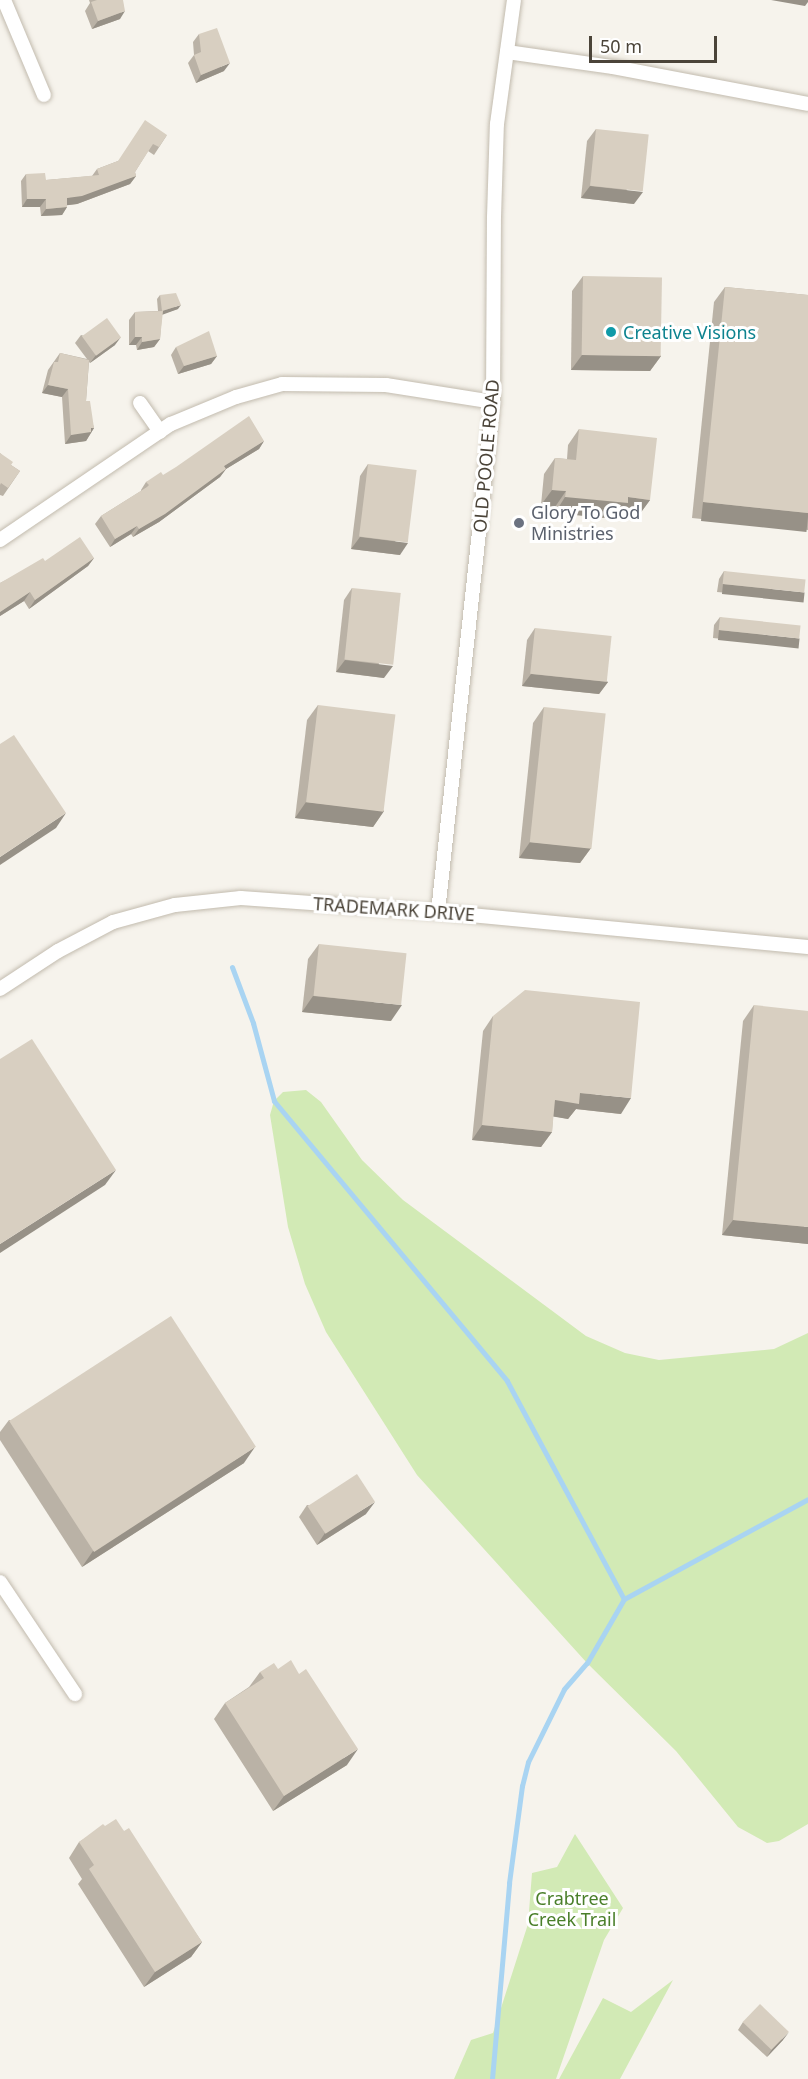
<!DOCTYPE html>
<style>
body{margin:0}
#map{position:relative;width:808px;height:2079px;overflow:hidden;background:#f6f3ec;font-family:"Noto Sans",sans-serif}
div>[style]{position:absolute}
.green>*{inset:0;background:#d2eab5}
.stream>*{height:5px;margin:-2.5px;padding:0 2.5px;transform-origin:2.5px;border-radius:2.5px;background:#a9d4f2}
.roads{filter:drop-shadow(0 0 2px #c2bbae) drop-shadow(0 0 2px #c2bbae)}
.street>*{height:14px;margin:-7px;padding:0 7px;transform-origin:7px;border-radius:7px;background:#fff}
.wall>*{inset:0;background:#bab2a6}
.shaded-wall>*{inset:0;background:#979187;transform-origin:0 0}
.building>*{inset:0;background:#d8cfc1;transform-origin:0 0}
.dots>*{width:16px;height:16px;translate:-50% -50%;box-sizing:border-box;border:3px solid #fff;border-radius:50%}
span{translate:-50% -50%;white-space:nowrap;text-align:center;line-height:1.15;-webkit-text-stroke:6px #fff;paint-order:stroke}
.culture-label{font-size:18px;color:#0d838f}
.left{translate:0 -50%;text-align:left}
.street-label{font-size:18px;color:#4b4439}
.worship-label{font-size:18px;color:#5b616d}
.park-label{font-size:18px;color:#4a7f2a}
.scale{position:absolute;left:589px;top:36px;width:128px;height:27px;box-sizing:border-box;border:3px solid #4b4439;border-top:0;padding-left:8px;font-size:18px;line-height:21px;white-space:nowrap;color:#4b4439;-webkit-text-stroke:4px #fff;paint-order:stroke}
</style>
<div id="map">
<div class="green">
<i style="clip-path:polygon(306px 1090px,321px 1102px,362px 1160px,403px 1200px,586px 1336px,625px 1353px,659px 1360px,774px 1349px,808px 1333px,808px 1824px,779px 1841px,767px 1843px,738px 1827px,676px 1751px,587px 1663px,417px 1475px,326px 1332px,305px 1284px,288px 1227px,270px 1115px,274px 1101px,283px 1092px)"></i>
<i style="clip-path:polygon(575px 1834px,623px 1908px,604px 1940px,556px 2079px,454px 2079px,471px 2040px,493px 2033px,528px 1924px,532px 1873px,557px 1867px)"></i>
<i style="clip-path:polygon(673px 1980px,620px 2079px,559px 2079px,603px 1998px,631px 2012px)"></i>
</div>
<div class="stream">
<i style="left:232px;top:967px;width:60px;rotate:69.4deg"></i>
<i style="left:253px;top:1023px;width:81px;rotate:74.9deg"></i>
<i style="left:274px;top:1101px;width:364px;rotate:50.2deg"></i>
<i style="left:507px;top:1381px;width:247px;rotate:61.8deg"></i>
<i style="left:492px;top:2079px;width:197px;rotate:-85deg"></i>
<i style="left:509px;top:1883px;width:98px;rotate:-82.4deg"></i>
<i style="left:522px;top:1786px;width:25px;rotate:-76deg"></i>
<i style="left:528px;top:1762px;width:81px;rotate:-63.7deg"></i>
<i style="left:564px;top:1689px;width:35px;rotate:-49deg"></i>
<i style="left:587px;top:1663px;width:74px;rotate:-60deg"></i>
<i style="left:624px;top:1599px;width:209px;rotate:-28.5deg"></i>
</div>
<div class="roads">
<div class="street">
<i style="left:4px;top:0;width:103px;rotate:67.2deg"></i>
<i style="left:507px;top:52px;width:107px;rotate:8.1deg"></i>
<i style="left:613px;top:67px;width:198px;rotate:10.7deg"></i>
<i style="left:140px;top:403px;width:35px;rotate:55deg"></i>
<i style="left:0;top:540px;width:207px;rotate:-34.2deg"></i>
<i style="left:171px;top:424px;width:70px;rotate:-22.6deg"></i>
<i style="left:236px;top:397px;width:48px;rotate:-15.8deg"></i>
<i style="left:282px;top:384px;width:104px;rotate:0.6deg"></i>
<i style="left:386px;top:385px;width:108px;rotate:9deg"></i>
<i style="left:438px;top:912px;width:513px;rotate:-83.84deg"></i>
<i style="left:493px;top:402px;width:185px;rotate:-89.7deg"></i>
<i style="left:494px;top:217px;width:93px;rotate:-88.2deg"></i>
<i style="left:497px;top:124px;width:125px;rotate:-82.2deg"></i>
<i style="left:0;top:989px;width:69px;rotate:-33.2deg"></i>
<i style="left:58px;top:951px;width:62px;rotate:-27.8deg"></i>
<i style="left:113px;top:922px;width:64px;rotate:-15.3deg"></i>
<i style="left:175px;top:905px;width:66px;rotate:-6.1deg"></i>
<i style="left:241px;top:898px;width:197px;rotate:4.1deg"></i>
<i style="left:438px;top:912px;width:372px;rotate:5.4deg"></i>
<i style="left:0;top:1582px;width:135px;rotate:56.2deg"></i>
</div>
</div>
<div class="wall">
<i style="clip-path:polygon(89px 0,123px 0,120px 19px,92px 29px,85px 11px,90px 3px)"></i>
<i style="clip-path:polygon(199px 34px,224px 71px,196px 83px,188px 63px,194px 55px,193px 42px)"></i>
<i style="clip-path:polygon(596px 129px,634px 204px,581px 198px,587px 141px)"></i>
<i style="clip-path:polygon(167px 135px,154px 155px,148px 151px,135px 172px,136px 176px,130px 184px,77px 204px,67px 205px,67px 207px,62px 215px,41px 216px,40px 207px,22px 207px,21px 181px,26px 174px,46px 180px,92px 176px,97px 169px,118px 161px)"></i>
<i style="clip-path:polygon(583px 276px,661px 356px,650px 371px,571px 370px,572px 291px)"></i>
<i style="clip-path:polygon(725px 287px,808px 295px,808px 530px,692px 518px,714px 302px)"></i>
<i style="clip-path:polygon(160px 295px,178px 309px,162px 314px,160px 339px,154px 347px,137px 350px,136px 345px,129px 345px,129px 320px,135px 312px,158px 311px,157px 299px)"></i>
<i style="clip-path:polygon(81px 335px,115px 345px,90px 363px,89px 362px,86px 401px,94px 428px,86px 441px,65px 444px,62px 397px,42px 393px,48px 370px,60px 353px,87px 359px,75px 343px)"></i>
<i style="clip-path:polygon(176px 347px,217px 356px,211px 364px,178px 374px,171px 355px)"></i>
<i style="clip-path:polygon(579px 429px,650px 500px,639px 515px,621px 513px,617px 519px,555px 513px,555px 507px,541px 505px,544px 474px,555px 458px,567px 459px,568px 445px)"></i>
<i style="clip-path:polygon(264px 441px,259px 449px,226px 469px,220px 477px,159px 522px,133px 537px,131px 534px,110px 547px,95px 524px,101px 516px,141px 491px,141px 490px,146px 482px)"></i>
<i style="clip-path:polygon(0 453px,11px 465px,20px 471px,3px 496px,0 495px)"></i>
<i style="clip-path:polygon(368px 464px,400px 555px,351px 549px,360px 476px)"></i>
<i style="clip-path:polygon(94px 558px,88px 566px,29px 609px,24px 601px,0 616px,0 583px,45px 561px)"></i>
<i style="clip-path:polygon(724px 571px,799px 600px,717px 592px,719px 579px)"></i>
<i style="clip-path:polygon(352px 588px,384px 678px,336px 672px,344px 600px)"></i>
<i style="clip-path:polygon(720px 617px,794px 647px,713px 638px,714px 625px)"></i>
<i style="clip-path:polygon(535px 628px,608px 682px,599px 694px,522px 686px,527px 640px)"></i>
<i style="clip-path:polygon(318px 705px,384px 811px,373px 827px,295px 818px,307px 720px)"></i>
<i style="clip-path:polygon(544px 707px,591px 848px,580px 863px,519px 858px,533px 723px)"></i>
<i style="clip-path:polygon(319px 944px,391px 1021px,302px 1012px,308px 959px)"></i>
<i style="clip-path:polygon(754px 1005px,808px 1244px,722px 1235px,743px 1021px)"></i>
<i style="clip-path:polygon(493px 1016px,621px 1114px,576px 1109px,568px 1119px,553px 1116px,552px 1132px,541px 1147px,472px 1140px,483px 1031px)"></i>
<i style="clip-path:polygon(9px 1420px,244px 1463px,82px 1567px,0 1440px,0 1432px)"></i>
<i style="clip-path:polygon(307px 1505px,366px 1514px,317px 1545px,299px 1517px)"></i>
<i style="clip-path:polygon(278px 1669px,299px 1674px,347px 1765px,273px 1811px,214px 1719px,225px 1703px,249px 1687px,260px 1672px)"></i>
<i style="clip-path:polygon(105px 1826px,124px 1831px,202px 1942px,191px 1957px,144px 1987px,78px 1884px,82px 1879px,69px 1858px,79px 1842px)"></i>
<i style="clip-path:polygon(743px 2022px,783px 2040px,767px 2057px,738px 2030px)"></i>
</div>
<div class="shaded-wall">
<i style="clip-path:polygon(771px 0,808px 0,808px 2px,805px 6px)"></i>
<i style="clip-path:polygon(125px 11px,120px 19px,92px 29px,98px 21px)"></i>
<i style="clip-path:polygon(230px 63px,224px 71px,196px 83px,201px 75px)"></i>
<i style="clip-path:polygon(136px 176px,130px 184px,77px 204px,61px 206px,67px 198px)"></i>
<i style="clip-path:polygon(590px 186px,643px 192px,634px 204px,581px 198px)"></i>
<i style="clip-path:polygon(27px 199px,46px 199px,40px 207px,22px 207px)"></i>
<i style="clip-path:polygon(67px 207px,62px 215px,41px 216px,46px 209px)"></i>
<i style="clip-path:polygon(181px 305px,178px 309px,159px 316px,162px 311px)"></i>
<i style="clip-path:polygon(121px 337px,115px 345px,90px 363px,96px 355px)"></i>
<i style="clip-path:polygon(135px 337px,142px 337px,136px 345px,129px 345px)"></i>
<i style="clip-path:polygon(160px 339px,154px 347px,137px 350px,142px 342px)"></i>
<i style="clip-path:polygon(582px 355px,661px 356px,650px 371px,571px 370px)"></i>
<i style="clip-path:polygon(217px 356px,211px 364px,178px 374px,184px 366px)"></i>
<i style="clip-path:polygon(48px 385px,68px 389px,62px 397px,42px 393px)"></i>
<i style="clip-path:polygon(91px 428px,94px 428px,86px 441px,65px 444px,71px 435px)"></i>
<i style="clip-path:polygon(264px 441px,259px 449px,226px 469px,220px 477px,159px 522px,133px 537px,139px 529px,224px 466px)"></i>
<i style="clip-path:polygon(552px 490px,566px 491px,555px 507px,541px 505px)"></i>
<i style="clip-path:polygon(565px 497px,628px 497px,650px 500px,639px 515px,621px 513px,617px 519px,555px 513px)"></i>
<i style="left:703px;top:502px;width:106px;height:19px;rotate:6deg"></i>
<i style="clip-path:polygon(137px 526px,131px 534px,110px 547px,115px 539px)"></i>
<i style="clip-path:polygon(360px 537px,408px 543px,400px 555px,351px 549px)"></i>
<i style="clip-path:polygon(94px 558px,88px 566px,29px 609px,35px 600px)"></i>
<i style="left:723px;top:584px;width:82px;height:10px;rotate:6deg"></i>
<i style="clip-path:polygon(30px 592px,24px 601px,0 616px,0 612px)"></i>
<i style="left:719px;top:630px;width:81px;height:10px;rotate:6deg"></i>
<i style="clip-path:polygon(345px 660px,393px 666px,384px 678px,336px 672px)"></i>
<i style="clip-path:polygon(531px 674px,608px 682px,599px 694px,522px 686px)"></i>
<i style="clip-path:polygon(306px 802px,384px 811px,373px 827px,295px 818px)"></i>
<i style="clip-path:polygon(66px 813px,56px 828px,0 865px,0 857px)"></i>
<i style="clip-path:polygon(530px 842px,591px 848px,580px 863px,519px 858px)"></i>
<i style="clip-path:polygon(313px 996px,402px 1005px,391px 1021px,302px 1012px)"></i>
<i style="clip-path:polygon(580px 1093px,631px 1098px,621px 1114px,576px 1109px,568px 1119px,544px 1115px,555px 1100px)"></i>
<i style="clip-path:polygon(482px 1125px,552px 1132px,541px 1147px,472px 1140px)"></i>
<i style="clip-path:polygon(116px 1170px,105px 1185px,0 1253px,0 1244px)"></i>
<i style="clip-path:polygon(733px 1220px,808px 1227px,808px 1244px,722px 1235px)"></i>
<i style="clip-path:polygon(255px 1447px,244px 1463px,82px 1567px,93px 1551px)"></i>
<i style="clip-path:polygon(375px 1502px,366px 1514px,317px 1545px,325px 1533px)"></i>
<i style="clip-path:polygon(358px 1749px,347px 1765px,273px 1811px,284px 1796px)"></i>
<i style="clip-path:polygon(202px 1942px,191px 1957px,144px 1987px,155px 1972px)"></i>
<i style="clip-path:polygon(789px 2032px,783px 2040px,767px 2057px,772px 2049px)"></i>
</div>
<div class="building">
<i style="clip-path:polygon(97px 0,123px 0,125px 11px,98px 21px,91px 2px)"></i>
<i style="clip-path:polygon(217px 28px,230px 63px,201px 75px,194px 55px,201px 52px,199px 34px)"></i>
<i style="clip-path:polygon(145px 120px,167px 135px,159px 147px,153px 144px,135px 172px,136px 176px,82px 196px,67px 198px,67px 207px,46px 209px,46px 199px,27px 199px,26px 174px,45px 173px,46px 180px,99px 175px,97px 169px,118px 161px)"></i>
<i style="left:596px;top:129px;width:53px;height:57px;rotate:6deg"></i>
<i style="left:583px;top:276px;width:79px;height:79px;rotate:1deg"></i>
<i style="clip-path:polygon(725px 287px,808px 295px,808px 513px,703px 502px)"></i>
<i style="clip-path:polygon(176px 293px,181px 305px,162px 311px,160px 295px)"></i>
<i style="clip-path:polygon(163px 311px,160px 339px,142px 342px,142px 337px,135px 337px,135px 312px)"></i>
<i style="left:107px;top:318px;width:24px;height:31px;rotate:54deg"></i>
<i style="clip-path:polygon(209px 331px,217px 356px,184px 366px,176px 347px)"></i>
<i style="clip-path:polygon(60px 353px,89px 360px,86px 401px,90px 401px,94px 428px,91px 428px,91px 432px,71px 435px,68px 389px,48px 385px,54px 362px,58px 362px)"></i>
<i style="clip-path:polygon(249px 416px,264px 441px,224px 466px,226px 469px,165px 514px,139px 529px,137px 526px,115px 539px,101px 516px,147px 487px,149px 485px,146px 482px,161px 472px,163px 475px,176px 467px)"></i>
<i style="clip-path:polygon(579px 429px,657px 438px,650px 500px,628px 497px,628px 503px,565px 497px,566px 491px,552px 490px,555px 458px,576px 460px)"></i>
<i style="clip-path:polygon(0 453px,13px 462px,11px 465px,20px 471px,8px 488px,1px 483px,0 485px)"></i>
<i style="left:368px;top:464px;width:49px;height:73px;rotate:7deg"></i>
<i style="clip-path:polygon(80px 537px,94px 558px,35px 600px,30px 592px,0 612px,0 583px,43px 558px,45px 561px)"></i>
<i style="left:724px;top:571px;width:82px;height:13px;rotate:6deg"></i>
<i style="left:352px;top:588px;width:49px;height:72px;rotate:6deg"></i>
<i style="left:720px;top:617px;width:81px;height:13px;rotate:6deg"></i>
<i style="left:535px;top:628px;width:77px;height:46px;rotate:6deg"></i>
<i style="left:318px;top:705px;width:78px;height:98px;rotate:7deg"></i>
<i style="left:544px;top:707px;width:62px;height:136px;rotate:6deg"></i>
<i style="clip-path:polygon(14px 735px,66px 813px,0 857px,0 744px)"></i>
<i style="left:319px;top:944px;width:88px;height:52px;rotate:6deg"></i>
<i style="clip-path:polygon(525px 990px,640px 1002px,631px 1098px,580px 1093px,579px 1104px,555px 1100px,552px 1132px,482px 1125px,493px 1016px)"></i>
<i style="clip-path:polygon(754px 1005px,808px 1011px,808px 1227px,733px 1220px)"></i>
<i style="clip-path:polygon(32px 1039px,116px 1170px,0 1244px,0 1059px)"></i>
<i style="left:171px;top:1316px;width:156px;height:193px;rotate:57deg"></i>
<i style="left:357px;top:1474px;width:33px;height:59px;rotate:57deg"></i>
<i style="clip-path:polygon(291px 1660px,299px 1674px,306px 1669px,358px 1749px,284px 1796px,225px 1703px,264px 1678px,260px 1672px,274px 1663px,278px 1669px)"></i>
<i style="clip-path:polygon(116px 1819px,124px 1831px,129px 1828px,202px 1942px,155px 1972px,89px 1869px,94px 1865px,79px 1842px,103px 1824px,105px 1826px)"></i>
<i style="left:760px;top:2004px;width:40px;height:25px;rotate:44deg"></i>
</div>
<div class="dots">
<i style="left:611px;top:332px;background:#0f9aa8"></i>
<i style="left:519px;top:523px;background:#6b7280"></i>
</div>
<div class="culture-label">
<span class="left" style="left:623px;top:332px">Creative Visions</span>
</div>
<div class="street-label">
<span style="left:486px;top:456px;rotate:-85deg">OLD POOLE ROAD</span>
<span style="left:394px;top:909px;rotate:4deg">TRADEMARK DRIVE</span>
</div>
<div class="worship-label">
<span class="left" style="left:531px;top:523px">Glory To God<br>Ministries</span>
</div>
<div class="park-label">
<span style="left:572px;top:1909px">Crabtree<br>Creek Trail</span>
</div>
<div class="scale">50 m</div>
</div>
